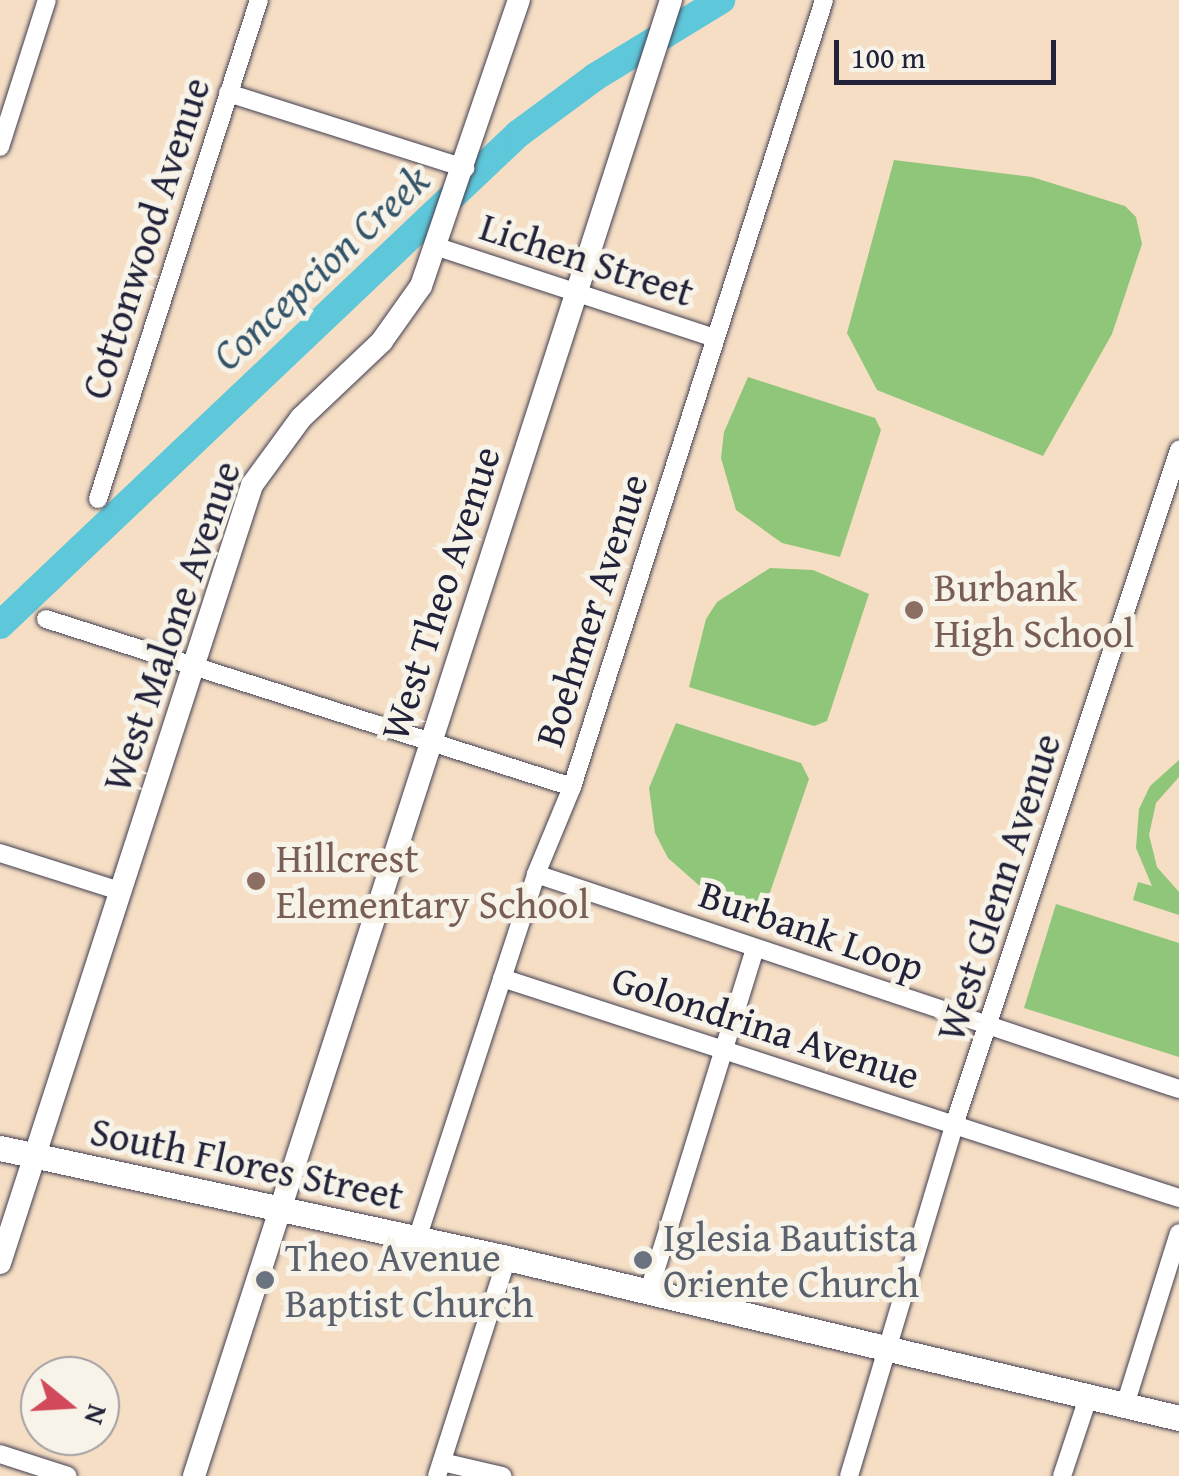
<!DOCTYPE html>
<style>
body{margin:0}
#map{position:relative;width:1179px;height:1476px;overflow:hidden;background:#f5dec4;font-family:"Gentium Book Plus",serif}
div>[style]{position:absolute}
.green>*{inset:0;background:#8fc679}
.river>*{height:28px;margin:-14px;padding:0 14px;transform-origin:14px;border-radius:14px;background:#5ec7d9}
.roads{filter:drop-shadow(0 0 2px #423e50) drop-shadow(0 0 2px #423e50)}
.minor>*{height:18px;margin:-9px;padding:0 9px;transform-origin:9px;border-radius:9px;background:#fff}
.tertiary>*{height:22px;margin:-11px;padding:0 11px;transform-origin:11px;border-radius:11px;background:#fff}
.secondary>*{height:25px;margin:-12.5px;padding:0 12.5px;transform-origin:12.5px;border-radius:12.5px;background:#fff}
.dots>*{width:28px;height:28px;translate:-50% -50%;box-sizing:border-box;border:5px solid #f7f3e8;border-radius:50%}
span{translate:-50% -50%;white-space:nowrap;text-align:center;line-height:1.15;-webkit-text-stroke:10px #f7f3e8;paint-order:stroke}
.street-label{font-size:40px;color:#22223b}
.education-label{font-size:40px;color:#785e54}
.left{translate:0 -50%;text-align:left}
.worship-label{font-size:40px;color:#5b616d}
.water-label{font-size:42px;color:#34546a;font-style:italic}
.north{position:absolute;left:20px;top:1356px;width:100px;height:100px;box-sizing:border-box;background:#f7f3e8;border:2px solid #a29fa3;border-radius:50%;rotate:108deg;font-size:28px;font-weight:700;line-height:40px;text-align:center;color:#22223b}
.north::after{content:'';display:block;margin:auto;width:35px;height:45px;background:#d1495b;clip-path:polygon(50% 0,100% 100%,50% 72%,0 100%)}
.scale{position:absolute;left:834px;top:40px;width:222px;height:45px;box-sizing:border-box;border:5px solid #22223b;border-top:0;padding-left:12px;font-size:30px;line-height:35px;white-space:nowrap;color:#22223b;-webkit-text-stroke:8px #f7f3e8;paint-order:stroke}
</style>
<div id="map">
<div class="green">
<i style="clip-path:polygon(894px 160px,1032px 177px,1125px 206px,1136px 217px,1142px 244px,1112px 334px,1043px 456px,877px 390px,847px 333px)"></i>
<i style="clip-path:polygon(748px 377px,875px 418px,881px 430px,840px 557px,782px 543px,736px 510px,721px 458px,724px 432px)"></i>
<i style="clip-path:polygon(770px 568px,813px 570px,869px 594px,827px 721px,814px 726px,689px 687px,706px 619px,717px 602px)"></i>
<i style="clip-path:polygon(676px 723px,801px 763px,809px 779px,766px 904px,702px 888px,668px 858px,655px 833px,649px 788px)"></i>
<i style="clip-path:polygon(1179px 760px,1179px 777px,1156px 803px,1149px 835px,1157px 867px,1179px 892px,1179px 915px,1133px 900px,1138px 882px,1152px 886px,1136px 848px,1139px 809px,1150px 786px)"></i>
<i style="clip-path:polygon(1056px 904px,1179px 943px,1179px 1057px,1024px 1008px)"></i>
</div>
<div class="river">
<i style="left:0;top:625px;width:714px;rotate:-43.47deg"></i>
<i style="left:518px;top:134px;width:96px;rotate:-36.5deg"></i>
<i style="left:595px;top:77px;width:148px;rotate:-31.4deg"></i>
</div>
<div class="roads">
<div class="minor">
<i style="left:228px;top:93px;width:249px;rotate:17.6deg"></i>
<i style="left:0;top:147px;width:154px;rotate:-72.3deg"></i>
<i style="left:438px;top:247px;width:291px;rotate:18.2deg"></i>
<i style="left:98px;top:499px;width:524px;rotate:-72.12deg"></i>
<i style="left:46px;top:619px;width:552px;rotate:17.71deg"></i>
<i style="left:0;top:853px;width:126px;rotate:17.6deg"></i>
<i style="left:536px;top:874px;width:678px;rotate:18.49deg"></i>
<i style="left:502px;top:978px;width:712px;rotate:18deg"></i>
<i style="left:417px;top:1239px;width:384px;rotate:-71.9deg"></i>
<i style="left:536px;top:874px;width:94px;rotate:-67.5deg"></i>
<i style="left:572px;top:787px;width:826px;rotate:-72.24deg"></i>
<i style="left:649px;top:1291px;width:359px;rotate:-72.8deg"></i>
<i style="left:1125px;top:1405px;width:180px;rotate:-72.6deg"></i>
<i style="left:0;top:1454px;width:71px;rotate:17.9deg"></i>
<i style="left:442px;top:1462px;width:62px;rotate:13.1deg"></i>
<i style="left:437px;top:1476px;width:229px;rotate:-72.2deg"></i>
<i style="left:849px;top:1476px;width:366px;rotate:-73.3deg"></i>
<i style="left:954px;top:1125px;width:712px;rotate:-71.57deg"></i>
<i style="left:1062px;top:1476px;width:82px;rotate:-71.6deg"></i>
</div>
<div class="tertiary">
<i style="left:0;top:1263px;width:818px;rotate:-72.05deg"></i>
<i style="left:252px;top:485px;width:83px;rotate:-53.8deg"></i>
<i style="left:301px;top:418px;width:112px;rotate:-43.5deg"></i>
<i style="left:382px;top:341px;width:67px;rotate:-54.7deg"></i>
<i style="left:421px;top:286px;width:302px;rotate:-71.1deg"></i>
<i style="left:194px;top:1476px;width:1551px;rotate:-72.09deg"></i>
</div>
<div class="secondary">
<i style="left:0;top:1148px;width:519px;rotate:12.24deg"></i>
<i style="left:507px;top:1258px;width:691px;rotate:13.39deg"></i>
</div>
</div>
<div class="dots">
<i style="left:914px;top:610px;background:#8d6e63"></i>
<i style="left:256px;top:881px;background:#8d6e63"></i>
<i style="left:643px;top:1260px;background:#6b7280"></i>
<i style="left:265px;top:1280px;background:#6b7280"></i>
</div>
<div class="street-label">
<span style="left:145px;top:238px;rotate:-72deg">Cottonwood Avenue</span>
<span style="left:587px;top:259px;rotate:18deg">Lichen Street</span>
<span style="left:440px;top:593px;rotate:-72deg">West Theo Avenue</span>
<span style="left:591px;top:610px;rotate:-72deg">Boehmer Avenue</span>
<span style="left:171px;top:626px;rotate:-71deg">West Malone Avenue</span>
<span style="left:998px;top:887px;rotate:-72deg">West Glenn Avenue</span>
<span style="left:812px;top:930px;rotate:19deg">Burbank Loop</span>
<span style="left:766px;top:1027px;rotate:18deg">Golondrina Avenue</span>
<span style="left:247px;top:1163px;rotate:12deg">South Flores Street</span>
</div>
<div class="education-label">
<span class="left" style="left:934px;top:610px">Burbank<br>High School</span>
<span class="left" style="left:276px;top:881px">Hillcrest<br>Elementary School</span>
</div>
<div class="worship-label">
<span class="left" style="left:663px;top:1260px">Iglesia Bautista<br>Oriente Church</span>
<span class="left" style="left:285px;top:1280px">Theo Avenue<br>Baptist Church</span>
</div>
<div class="water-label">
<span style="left:320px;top:267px;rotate:-43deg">Concepcion Creek</span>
</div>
<div class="north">N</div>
<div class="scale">100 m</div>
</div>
